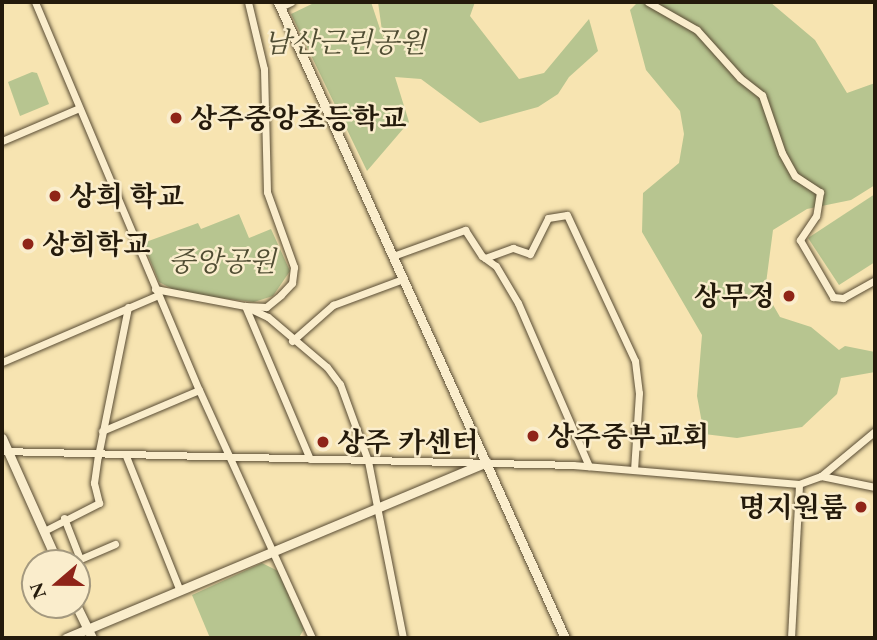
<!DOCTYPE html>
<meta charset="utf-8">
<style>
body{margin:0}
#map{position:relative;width:877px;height:640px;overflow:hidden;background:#f7e4b1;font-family:"EB Garamond","Noto Serif KR",serif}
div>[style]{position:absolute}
.green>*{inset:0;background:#b7c590}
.roads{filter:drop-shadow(0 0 2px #594c34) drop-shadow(0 0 2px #594c34)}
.minor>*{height:7px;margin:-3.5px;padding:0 3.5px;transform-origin:3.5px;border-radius:3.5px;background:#faedcc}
.tertiary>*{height:9px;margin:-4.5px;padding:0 4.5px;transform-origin:4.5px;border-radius:4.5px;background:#faedcc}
.dots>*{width:19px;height:19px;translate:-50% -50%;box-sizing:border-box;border:4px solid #faedcc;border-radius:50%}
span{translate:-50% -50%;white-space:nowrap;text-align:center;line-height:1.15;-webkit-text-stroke:5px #faedcc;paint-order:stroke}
.park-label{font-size:28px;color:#504d33;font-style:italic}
.poi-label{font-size:28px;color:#241a0b;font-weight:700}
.left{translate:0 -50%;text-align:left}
.right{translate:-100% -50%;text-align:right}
.frame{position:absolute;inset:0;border:4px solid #241a0b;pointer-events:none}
.north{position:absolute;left:21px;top:549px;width:70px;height:70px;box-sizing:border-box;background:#faedcc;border:2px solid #a4997f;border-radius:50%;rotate:250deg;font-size:19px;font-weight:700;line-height:28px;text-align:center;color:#241a0b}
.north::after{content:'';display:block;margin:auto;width:24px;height:32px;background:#8f2418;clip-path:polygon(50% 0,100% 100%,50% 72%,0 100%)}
</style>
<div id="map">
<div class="green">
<i style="clip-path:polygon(316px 2px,371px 2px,383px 38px,378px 2px,475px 2px,470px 16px,519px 79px,544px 73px,589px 19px,598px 51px,569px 77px,558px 94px,538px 107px,480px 123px,421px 79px,395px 77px,409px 122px,367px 171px,291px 14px)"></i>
<i style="clip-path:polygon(638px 2px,770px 2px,815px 40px,847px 93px,875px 83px,875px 185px,851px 200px,807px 209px,773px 230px,765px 291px,780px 317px,811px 327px,839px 350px,845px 346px,875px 352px,875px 372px,841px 378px,837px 394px,802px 427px,737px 438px,704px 434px,697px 396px,702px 335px,642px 232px,643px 193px,679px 163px,684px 134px,680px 111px,646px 70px,630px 10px)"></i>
<i style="clip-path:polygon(32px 72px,37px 73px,49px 104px,20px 116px,8px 82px)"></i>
<i style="clip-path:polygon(875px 194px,875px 262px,839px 285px,808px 238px)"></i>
<i style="clip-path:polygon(239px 214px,249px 238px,271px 229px,290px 271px,273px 296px,254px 302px,202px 296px,178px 292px,159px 282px,143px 243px,198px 223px,201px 229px)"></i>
<i style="clip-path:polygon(262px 563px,278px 571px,304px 629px,300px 636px,210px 638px,192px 595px)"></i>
</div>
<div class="roads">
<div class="minor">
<i style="left:35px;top:2px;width:421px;rotate:67.1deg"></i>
<i style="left:199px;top:390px;width:273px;rotate:65.5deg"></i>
<i style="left:248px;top:2px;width:69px;rotate:76.6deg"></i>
<i style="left:264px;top:69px;width:123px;rotate:88.6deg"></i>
<i style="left:267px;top:192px;width:80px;rotate:70.2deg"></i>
<i style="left:294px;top:267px;width:16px;rotate:97deg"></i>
<i style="left:292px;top:283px;width:16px;rotate:133deg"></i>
<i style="left:281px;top:295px;width:19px;rotate:141deg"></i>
<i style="left:266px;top:307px;width:21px;rotate:-177deg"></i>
<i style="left:245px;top:306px;width:166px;rotate:67deg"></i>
<i style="left:648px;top:2px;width:56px;rotate:29.7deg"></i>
<i style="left:697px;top:30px;width:64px;rotate:48.1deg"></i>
<i style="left:740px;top:78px;width:28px;rotate:38deg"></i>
<i style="left:762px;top:95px;width:61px;rotate:71deg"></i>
<i style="left:782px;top:153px;width:26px;rotate:61deg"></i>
<i style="left:795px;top:176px;width:30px;rotate:33deg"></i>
<i style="left:820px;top:192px;width:24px;rotate:99deg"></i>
<i style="left:816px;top:216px;width:29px;rotate:124deg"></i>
<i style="left:800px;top:240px;width:66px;rotate:59.9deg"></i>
<i style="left:833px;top:297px;width:10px;rotate:6deg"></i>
<i style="left:843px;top:298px;width:37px;rotate:-29deg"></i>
<i style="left:280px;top:7px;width:12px;rotate:-24deg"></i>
<i style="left:2px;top:141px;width:84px;rotate:-23.2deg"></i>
<i style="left:393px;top:256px;width:77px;rotate:-19.9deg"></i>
<i style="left:465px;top:230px;width:31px;rotate:57deg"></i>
<i style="left:482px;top:256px;width:17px;rotate:36deg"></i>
<i style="left:496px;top:266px;width:43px;rotate:59.3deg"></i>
<i style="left:518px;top:303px;width:178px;rotate:66.5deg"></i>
<i style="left:485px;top:258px;width:30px;rotate:-20deg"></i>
<i style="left:513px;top:248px;width:18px;rotate:19deg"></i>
<i style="left:530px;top:254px;width:40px;rotate:-63.4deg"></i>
<i style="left:548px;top:218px;width:19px;rotate:-9deg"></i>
<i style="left:567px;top:215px;width:161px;rotate:65deg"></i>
<i style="left:635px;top:361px;width:32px;rotate:83deg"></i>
<i style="left:639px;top:393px;width:77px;rotate:93.7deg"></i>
<i style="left:155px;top:289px;width:92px;rotate:10.7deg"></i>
<i style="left:245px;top:306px;width:25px;rotate:26deg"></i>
<i style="left:268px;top:317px;width:77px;rotate:40.3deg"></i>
<i style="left:327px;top:367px;width:21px;rotate:53deg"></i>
<i style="left:340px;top:384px;width:82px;rotate:70deg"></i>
<i style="left:368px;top:461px;width:180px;rotate:78.8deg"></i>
<i style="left:292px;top:341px;width:55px;rotate:-41.3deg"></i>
<i style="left:333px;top:305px;width:75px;rotate:-20.4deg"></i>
<i style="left:2px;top:362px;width:170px;rotate:-23.2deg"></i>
<i style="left:102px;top:431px;width:105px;rotate:-22.9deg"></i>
<i style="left:2px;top:451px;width:571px;rotate:1.4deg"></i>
<i style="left:573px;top:465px;width:227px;rotate:4.8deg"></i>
<i style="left:799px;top:484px;width:23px;rotate:-20deg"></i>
<i style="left:821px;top:476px;width:70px;rotate:-39.8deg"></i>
<i style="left:126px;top:456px;width:145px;rotate:68.2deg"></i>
<i style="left:821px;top:476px;width:55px;rotate:11.5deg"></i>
<i style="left:64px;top:518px;width:44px;rotate:68.7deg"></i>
<i style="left:44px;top:531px;width:62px;rotate:-27deg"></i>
<i style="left:99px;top:503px;width:21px;rotate:-104deg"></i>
<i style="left:94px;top:483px;width:27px;rotate:-82deg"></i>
<i style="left:98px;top:456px;width:152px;rotate:-78.6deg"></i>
<i style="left:71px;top:563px;width:48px;rotate:-23.4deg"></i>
<i style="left:791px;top:638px;width:154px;rotate:-87deg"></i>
</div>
<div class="tertiary">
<i style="left:278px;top:2px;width:698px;rotate:65.71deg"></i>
<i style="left:2px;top:438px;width:137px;rotate:65.9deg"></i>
<i style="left:76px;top:605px;width:37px;rotate:64deg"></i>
<i style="left:66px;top:638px;width:456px;rotate:-22.7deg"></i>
</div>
</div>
<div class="dots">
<i style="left:176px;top:118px;background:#8f2418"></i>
<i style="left:55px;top:196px;background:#8f2418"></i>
<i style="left:28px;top:244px;background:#8f2418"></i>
<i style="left:789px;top:296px;background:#8f2418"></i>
<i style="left:533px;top:436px;background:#8f2418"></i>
<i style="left:323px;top:442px;background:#8f2418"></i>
<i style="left:861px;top:507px;background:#8f2418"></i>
</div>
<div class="park-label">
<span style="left:345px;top:42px">남산근린공원</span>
<span style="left:222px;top:261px">중앙공원</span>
</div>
<div class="poi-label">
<span class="left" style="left:190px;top:118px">상주중앙초등학교</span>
<span class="left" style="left:69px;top:196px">상희 학교</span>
<span class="left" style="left:42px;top:244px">상희학교</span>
<span class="right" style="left:775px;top:296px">상무정</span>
<span class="left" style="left:547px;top:436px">상주중부교회</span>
<span class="left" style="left:337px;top:442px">상주 카센터</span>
<span class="right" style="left:847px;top:507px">명지원룸</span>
</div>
<div class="frame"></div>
<div class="north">N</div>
</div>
